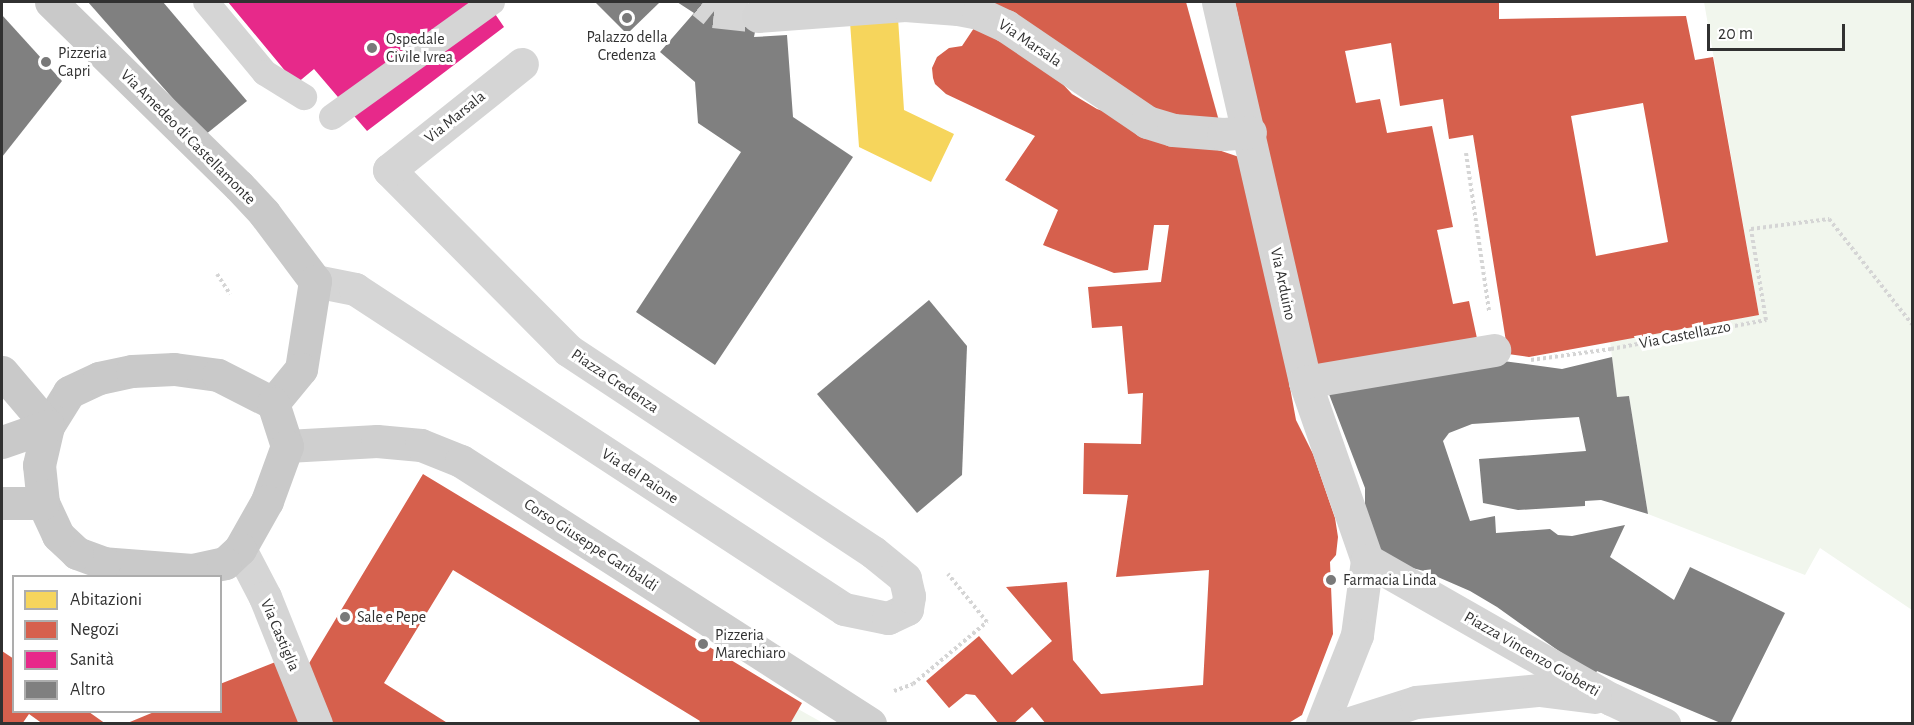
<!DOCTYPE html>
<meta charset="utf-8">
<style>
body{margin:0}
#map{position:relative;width:1914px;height:725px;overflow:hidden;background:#fff;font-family:"Alegreya Sans",sans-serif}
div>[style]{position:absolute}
.green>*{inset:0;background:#f1f6ed}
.homes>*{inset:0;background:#f6d55c}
.shops>*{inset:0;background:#d6604d}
.health>*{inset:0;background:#e7298a}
.building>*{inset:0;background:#808080}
.street-tunnel>*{height:33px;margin-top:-16.5px;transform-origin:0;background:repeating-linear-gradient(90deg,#d6d6d6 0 33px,transparent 0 49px)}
.path>*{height:4px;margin-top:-2px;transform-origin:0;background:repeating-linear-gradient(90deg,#d5d5d5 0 3px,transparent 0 6px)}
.lane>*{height:26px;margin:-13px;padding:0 13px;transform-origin:13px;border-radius:13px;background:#d5d5d5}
.street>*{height:33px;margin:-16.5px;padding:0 16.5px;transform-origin:16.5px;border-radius:16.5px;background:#d5d5d5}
.secondary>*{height:33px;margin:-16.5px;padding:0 16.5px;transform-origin:16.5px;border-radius:16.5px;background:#cfcfcf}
.primary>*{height:33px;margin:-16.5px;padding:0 16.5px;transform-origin:16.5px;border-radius:16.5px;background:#c9c9c9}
.dots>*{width:16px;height:16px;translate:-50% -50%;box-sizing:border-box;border:3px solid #fff;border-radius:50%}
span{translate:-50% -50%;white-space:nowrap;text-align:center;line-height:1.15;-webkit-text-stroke:6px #fff;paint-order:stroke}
.poi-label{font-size:16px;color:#313131}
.left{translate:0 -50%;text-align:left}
.street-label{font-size:16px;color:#313131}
.frame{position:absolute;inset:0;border:3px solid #313131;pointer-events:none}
.legend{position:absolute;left:12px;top:575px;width:210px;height:138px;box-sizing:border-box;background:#fff;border:2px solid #adadad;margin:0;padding:8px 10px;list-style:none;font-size:18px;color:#313131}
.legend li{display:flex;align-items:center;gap:12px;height:30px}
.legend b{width:30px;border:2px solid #adadad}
.scale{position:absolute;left:1707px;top:24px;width:138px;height:27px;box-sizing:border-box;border:3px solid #313131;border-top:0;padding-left:8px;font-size:18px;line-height:21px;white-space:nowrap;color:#313131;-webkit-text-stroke:4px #fff;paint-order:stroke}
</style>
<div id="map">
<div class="green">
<i style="clip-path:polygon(1704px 2px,1912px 2px,1912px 610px,1820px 548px,1805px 575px,1648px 514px,1629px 396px,1617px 397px,1610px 341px,1759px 315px)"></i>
<i style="clip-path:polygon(798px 709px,823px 723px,790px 724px)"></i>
</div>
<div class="homes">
<i style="clip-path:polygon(898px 18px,904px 110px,954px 134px,931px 182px,859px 147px,850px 22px)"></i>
</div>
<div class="shops">
<i style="clip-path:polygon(981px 2px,1186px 2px,1219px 121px,1174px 124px)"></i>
<i style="clip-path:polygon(evenodd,1235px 2px,1499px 2px,1499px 19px,1686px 16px,1695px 60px,1713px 57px,1759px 315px,1529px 357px,1508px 354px,1473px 135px,1449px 139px,1443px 99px,1400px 106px,1391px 43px,1345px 51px,1356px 103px,1380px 99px,1387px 133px,1432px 126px,1453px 227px,1437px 230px,1453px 304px,1469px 301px,1478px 343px,1315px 370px,1235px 2px,1643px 103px,1668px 242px,1596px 256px,1571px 116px,1643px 103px)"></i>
<i style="clip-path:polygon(976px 25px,1058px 79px,1072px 94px,1097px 109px,1248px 160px,1296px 420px,1313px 454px,1335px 518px,1338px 537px,1336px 555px,1330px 562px,1333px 634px,1302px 715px,1287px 724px,1046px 724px,1032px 707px,1013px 724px,999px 724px,975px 695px,966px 694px,949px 708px,926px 681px,979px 636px,1012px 675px,1052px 641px,1006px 587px,1067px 582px,1073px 660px,1101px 694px,1203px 685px,1209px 570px,1116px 577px,1128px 495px,1083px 494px,1084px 443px,1141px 444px,1143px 393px,1128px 394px,1122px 326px,1092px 328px,1088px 287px,1161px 282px,1169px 225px,1154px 225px,1148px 270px,1114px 273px,1043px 245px,1058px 210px,1005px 180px,1035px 136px,946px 94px,935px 84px,933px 78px,932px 68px,937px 57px,949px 48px,962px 46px)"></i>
<i style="clip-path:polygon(423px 474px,802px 703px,790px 724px,698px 724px,700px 721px,453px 570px,384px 683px,449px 724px,327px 724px,308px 665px)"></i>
<i style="clip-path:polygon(2px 651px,14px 659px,14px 712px,89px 712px,106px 724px,43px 724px,29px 714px,22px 724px,2px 724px)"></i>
<i style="clip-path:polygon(278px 661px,300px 724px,125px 724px,154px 712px,220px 712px,220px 684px)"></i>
</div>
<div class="health">
<i style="clip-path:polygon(228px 2px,487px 2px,504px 27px,367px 131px,314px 69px,296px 84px)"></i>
</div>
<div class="building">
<i style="clip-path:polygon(88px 2px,163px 2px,247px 101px,205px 135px)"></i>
<i style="clip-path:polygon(595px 2px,660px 2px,627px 34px)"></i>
<i style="clip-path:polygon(677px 2px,736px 2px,750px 4px,758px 16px,754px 37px,787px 35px,793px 117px,853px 157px,715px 365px,636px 312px,741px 152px,698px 123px,695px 82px,660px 52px,694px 13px)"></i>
<i style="clip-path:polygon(2px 15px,62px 81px,2px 157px)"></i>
<i style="clip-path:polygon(929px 300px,967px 346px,962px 475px,917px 513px,817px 394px)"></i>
<i style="clip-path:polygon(1612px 357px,1617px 397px,1629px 396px,1648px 514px,1601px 500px,1585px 501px,1585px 506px,1518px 510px,1483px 503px,1479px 459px,1586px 451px,1579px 417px,1472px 424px,1449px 433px,1443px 441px,1470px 521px,1495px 516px,1496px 533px,1550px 529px,1558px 535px,1572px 536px,1625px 525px,1610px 557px,1674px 600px,1690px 567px,1785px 613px,1730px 724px,1723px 724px,1597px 671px,1594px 676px,1497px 607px,1470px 591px,1424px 571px,1385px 561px,1365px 527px,1365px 488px,1327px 389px,1503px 361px,1562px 369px)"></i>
</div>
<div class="street-tunnel">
<i style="left:703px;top:2px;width:14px;rotate:39deg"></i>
<i style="left:714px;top:11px;width:44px;rotate:6.5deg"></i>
</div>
<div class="path">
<i style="left:1466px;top:153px;width:160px;rotate:81.7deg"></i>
<i style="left:217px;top:274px;width:24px;rotate:57deg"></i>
<i style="left:1531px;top:360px;width:81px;rotate:-7.8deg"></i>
<i style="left:1611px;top:349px;width:158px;rotate:-10.6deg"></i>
<i style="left:1766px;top:320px;width:92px;rotate:-99.4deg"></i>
<i style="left:1751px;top:229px;width:79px;rotate:-7.3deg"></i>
<i style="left:1829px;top:219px;width:134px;rotate:51.7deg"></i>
<i style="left:894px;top:691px;width:20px;rotate:-20deg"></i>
<i style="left:913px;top:684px;width:97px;rotate:-40deg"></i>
<i style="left:987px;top:622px;width:62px;rotate:-129.1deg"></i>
</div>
<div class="lane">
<i style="left:206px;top:2px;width:92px;rotate:50.3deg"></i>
<i style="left:265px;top:73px;width:46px;rotate:31.6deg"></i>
<i style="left:332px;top:117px;width:197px;rotate:-35.7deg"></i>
</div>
<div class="street">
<i style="left:1218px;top:2px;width:390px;rotate:77.1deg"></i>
<i style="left:1305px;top:382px;width:188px;rotate:70.8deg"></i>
<i style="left:1367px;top:560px;width:76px;rotate:97.6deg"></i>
<i style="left:1357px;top:635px;width:96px;rotate:111.5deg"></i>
<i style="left:758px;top:16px;width:147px;rotate:-4.3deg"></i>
<i style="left:905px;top:5px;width:53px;rotate:4.3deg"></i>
<i style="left:958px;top:9px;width:20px;rotate:11deg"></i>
<i style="left:978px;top:13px;width:31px;rotate:25deg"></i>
<i style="left:1006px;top:26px;width:171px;rotate:34.2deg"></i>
<i style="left:1147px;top:122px;width:27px;rotate:17deg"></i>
<i style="left:1173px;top:130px;width:50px;rotate:4.6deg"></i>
<i style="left:1223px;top:134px;width:27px;rotate:-4deg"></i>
<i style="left:315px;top:281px;width:41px;rotate:11.3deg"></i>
<i style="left:355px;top:289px;width:584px;rotate:33.2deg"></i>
<i style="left:844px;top:609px;width:45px;rotate:11.6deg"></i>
<i style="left:888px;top:618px;width:21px;rotate:-25deg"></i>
<i style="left:907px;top:609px;width:13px;rotate:-81deg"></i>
<i style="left:909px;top:596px;width:18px;rotate:-103deg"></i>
<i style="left:905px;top:578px;width:41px;rotate:-140.9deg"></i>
<i style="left:873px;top:552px;width:366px;rotate:-146.5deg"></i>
<i style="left:568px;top:350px;width:254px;rotate:-134.8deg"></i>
<i style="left:389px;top:170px;width:170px;rotate:-38.6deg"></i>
<i style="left:1305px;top:382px;width:192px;rotate:-9.6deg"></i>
<i style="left:240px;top:549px;width:54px;rotate:62.5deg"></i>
<i style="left:265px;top:597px;width:137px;rotate:68.1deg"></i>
<i style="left:1367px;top:560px;width:281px;rotate:29.7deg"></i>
<i style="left:1611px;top:699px;width:59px;rotate:25.3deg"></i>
<i style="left:1347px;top:724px;width:72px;rotate:-17.7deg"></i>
<i style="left:1416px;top:702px;width:124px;rotate:-5.6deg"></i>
<i style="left:1539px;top:690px;width:56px;rotate:7.1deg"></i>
</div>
<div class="secondary">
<i style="left:287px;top:446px;width:90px;rotate:-3.2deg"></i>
<i style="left:377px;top:441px;width:44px;rotate:5.2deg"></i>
<i style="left:421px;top:445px;width:43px;rotate:21.8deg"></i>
<i style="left:461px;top:461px;width:486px;rotate:32.7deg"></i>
</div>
<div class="primary">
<i style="left:51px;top:2px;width:263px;rotate:44.4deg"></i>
<i style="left:239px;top:186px;width:37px;rotate:47deg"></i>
<i style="left:264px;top:213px;width:85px;rotate:53.1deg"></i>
<i style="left:315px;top:281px;width:89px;rotate:99deg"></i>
<i style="left:301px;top:369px;width:44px;rotate:129.5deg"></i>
<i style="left:174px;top:369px;width:44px;rotate:7.8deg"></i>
<i style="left:218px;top:375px;width:62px;rotate:27deg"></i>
<i style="left:273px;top:403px;width:45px;rotate:72deg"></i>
<i style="left:287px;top:446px;width:59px;rotate:110deg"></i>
<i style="left:267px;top:501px;width:55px;rotate:119.4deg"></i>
<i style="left:240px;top:549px;width:21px;rotate:137deg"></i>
<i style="left:225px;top:563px;width:34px;rotate:168deg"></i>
<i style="left:192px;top:570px;width:88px;rotate:-175.5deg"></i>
<i style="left:104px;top:563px;width:29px;rotate:-160deg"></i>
<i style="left:77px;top:553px;width:26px;rotate:-137deg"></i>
<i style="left:58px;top:535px;width:35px;rotate:-115deg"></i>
<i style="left:43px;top:503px;width:38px;rotate:-96deg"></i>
<i style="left:39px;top:465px;width:40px;rotate:-77deg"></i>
<i style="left:48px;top:426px;width:40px;rotate:-58deg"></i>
<i style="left:69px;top:392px;width:33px;rotate:-25deg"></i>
<i style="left:99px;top:378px;width:34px;rotate:-12deg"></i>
<i style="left:132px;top:371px;width:42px;rotate:-2.7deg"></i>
<i style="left:2px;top:372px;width:71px;rotate:49.6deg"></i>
<i style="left:2px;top:442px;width:49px;rotate:-19.2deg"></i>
<i style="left:2px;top:503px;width:41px"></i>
</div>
<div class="dots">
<i style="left:627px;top:18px;background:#797979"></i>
<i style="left:372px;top:48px;background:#797979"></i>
<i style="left:46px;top:62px;background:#797979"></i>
<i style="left:1331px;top:580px;background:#797979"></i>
<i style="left:345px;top:617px;background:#797979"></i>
<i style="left:703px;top:644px;background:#797979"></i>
</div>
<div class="poi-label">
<span style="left:627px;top:46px">Palazzo della<br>Credenza</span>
<span class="left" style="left:386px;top:48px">Ospedale<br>Civile Ivrea</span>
<span class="left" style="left:58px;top:62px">Pizzeria<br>Capri</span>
<span class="left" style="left:1343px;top:580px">Farmacia Linda</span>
<span class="left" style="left:357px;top:617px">Sale e Pepe</span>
<span class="left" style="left:715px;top:644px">Pizzeria<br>Marechiaro</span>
</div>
<div class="street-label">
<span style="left:1030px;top:43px;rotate:34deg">Via Marsala</span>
<span style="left:455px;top:117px;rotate:-39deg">Via Marsala</span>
<span style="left:188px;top:137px;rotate:45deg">Via Amedeo di Castellamonte</span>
<span style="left:1283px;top:284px;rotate:78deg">Via Arduino</span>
<span style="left:1685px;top:335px;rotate:-11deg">Via Castellazzo</span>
<span style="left:615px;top:381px;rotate:34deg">Piazza Credenza</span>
<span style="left:640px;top:476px;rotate:33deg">Via del Paione</span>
<span style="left:591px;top:545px;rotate:33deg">Corso Giuseppe Garibaldi</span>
<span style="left:280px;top:635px;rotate:67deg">Via Castiglia</span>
<span style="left:1532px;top:654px;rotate:30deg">Piazza Vincenzo Gioberti</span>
</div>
<div class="frame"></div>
<ul class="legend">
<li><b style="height:16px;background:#f6d55c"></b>Abitazioni</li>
<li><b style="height:16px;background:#d6604d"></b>Negozi</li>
<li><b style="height:16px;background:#e7298a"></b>Sanità</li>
<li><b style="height:16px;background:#808080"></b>Altro</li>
</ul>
<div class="scale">20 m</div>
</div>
